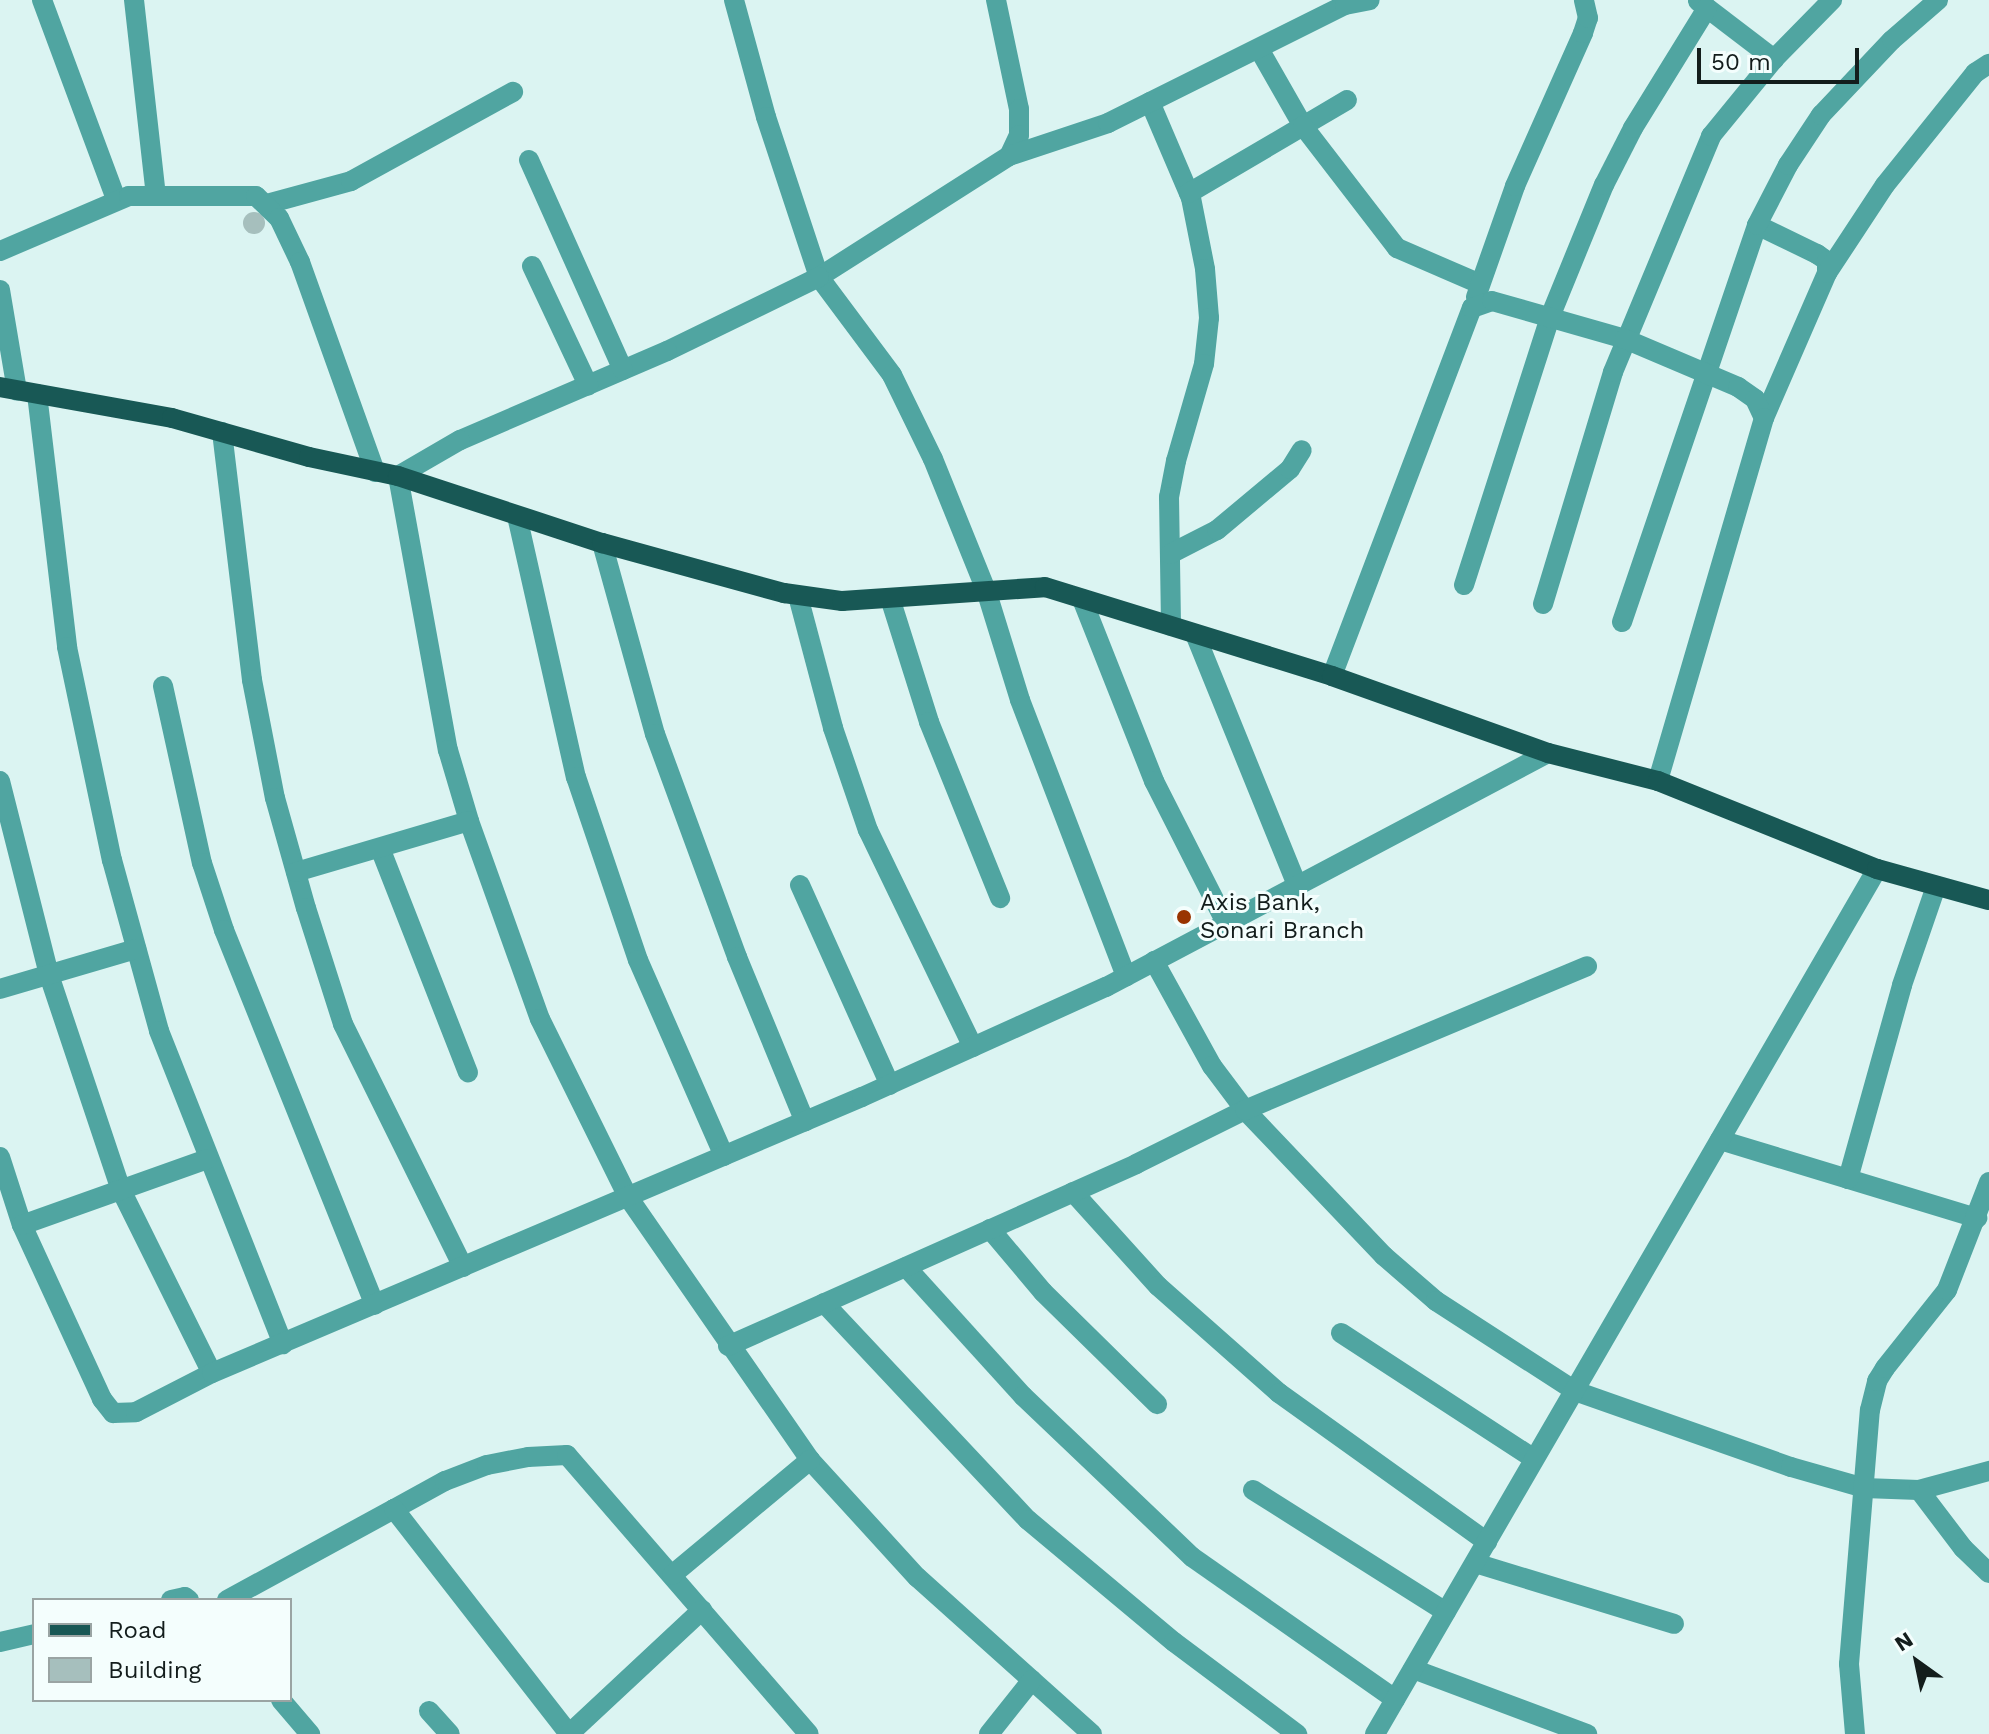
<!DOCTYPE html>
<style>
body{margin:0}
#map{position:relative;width:1989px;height:1734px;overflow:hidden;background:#dbf4f2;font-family:"Work Sans",sans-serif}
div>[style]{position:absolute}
.building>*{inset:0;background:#a6bfbd}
.round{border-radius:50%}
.minor>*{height:20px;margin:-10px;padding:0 10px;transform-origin:10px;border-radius:10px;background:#50a5a1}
.major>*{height:20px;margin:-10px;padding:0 10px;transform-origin:10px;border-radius:10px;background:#185855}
.dots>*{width:22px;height:22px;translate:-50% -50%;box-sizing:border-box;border:4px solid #f4fefd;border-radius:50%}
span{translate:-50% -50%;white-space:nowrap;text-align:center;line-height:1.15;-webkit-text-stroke:6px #f4fefd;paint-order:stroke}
.poi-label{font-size:24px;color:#131d1c}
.left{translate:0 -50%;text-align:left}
.legend{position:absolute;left:32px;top:1598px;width:260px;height:104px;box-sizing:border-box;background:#f4fefd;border:2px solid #9aa4a3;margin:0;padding:10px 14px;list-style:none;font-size:24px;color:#131d1c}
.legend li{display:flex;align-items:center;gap:16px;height:40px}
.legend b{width:40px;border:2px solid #9aa4a3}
.north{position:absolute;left:1877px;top:1622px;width:80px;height:80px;-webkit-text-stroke:6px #f4fefd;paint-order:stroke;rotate:327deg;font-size:22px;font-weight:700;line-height:32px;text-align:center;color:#131d1c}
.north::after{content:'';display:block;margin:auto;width:28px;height:36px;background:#131d1c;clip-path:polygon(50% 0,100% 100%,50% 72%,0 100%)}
.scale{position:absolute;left:1697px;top:48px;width:162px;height:36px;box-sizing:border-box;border:4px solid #131d1c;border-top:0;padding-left:10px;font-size:24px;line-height:28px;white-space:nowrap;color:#131d1c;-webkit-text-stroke:6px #f4fefd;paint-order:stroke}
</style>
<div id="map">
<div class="building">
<i class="round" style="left:243px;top:212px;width:22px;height:22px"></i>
</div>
<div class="minor">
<i style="left:42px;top:0;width:212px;rotate:69.6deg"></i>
<i style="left:134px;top:0;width:196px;rotate:83.6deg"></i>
<i style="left:734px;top:0;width:121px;rotate:74.7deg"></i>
<i style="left:766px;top:117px;width:169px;rotate:71.7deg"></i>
<i style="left:819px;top:277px;width:122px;rotate:53.3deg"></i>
<i style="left:892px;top:375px;width:93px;rotate:64deg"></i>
<i style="left:933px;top:459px;width:141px;rotate:68deg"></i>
<i style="left:986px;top:590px;width:115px;rotate:72.8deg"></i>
<i style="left:1020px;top:700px;width:296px;rotate:69deg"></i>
<i style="left:996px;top:0;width:111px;rotate:78.1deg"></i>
<i style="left:1019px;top:109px;width:26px;rotate:90deg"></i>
<i style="left:1019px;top:135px;width:23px;rotate:115deg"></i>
<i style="left:1009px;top:156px;width:225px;rotate:147.5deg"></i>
<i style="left:819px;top:277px;width:169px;rotate:154deg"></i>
<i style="left:667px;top:351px;width:225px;rotate:156.7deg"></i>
<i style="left:460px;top:440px;width:72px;rotate:149.9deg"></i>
<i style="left:398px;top:476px;width:279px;rotate:79.7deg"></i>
<i style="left:448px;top:750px;width:74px;rotate:73.5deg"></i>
<i style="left:469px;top:821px;width:210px;rotate:70.3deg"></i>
<i style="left:540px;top:1019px;width:199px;rotate:63.7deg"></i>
<i style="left:628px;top:1197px;width:320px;rotate:55.3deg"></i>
<i style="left:810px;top:1460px;width:159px;rotate:47.6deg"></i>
<i style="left:917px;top:1577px;width:235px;rotate:41.9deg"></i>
<i style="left:1698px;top:1px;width:96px;rotate:37.3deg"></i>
<i style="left:1259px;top:49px;width:89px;rotate:60.3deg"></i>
<i style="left:1303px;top:126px;width:51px;rotate:-30.6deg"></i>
<i style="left:1150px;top:102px;width:104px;rotate:66.9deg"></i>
<i style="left:1191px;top:198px;width:72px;rotate:78.8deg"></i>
<i style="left:1205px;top:269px;width:49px;rotate:85.3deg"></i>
<i style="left:1209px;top:318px;width:46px;rotate:96.2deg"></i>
<i style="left:1204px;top:364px;width:101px;rotate:106.1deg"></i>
<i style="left:1176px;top:461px;width:37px;rotate:101deg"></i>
<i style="left:1169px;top:497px;width:129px;rotate:89.1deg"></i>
<i style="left:1009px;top:156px;width:104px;rotate:-18.4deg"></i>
<i style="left:1108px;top:123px;width:265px;rotate:-26.5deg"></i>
<i style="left:1345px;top:5px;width:25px;rotate:-11deg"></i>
<i style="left:529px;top:160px;width:230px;rotate:65.9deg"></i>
<i style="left:1189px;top:193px;width:132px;rotate:-30.4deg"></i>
<i style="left:1303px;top:126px;width:154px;rotate:52.4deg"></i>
<i style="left:1397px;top:248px;width:90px;rotate:23.4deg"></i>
<i style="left:267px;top:204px;width:87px;rotate:-15.3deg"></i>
<i style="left:351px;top:181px;width:185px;rotate:-28.8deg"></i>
<i style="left:1757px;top:225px;width:67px;rotate:25.8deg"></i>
<i style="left:1817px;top:254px;width:12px;rotate:35deg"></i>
<i style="left:1827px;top:261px;width:12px;rotate:90deg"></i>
<i style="left:1827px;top:273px;width:158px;rotate:113.5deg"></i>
<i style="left:0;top:251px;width:140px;rotate:-23.1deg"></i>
<i style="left:129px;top:196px;width:127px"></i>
<i style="left:256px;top:196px;width:32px;rotate:44deg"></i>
<i style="left:279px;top:218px;width:49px;rotate:64.5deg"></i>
<i style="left:300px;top:262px;width:223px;rotate:70.3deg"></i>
<i style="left:532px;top:266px;width:132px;rotate:64.8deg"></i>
<i style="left:1827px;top:273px;width:105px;rotate:-56.6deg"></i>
<i style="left:1885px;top:185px;width:144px;rotate:-51.2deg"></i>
<i style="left:1975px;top:73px;width:17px;rotate:-33deg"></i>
<i style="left:0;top:290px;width:102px;rotate:80.4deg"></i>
<i style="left:1476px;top:297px;width:118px;rotate:-70.6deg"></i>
<i style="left:1515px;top:186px;width:167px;rotate:-66deg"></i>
<i style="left:1583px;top:33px;width:16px;rotate:-72deg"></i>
<i style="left:1588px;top:18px;width:18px;rotate:-103deg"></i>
<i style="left:37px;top:394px;width:255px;rotate:83.2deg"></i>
<i style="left:67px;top:647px;width:218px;rotate:78.1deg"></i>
<i style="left:112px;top:860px;width:177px;rotate:74.6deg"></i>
<i style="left:159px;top:1031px;width:337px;rotate:68.4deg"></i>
<i style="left:222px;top:432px;width:250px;rotate:83.1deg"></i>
<i style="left:252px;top:680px;width:120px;rotate:79deg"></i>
<i style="left:275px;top:798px;width:114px;rotate:74.3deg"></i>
<i style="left:306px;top:908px;width:122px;rotate:72.3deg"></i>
<i style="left:343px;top:1024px;width:271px;rotate:63.7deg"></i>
<i style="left:517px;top:516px;width:268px;rotate:77.3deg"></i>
<i style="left:576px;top:777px;width:193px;rotate:71.3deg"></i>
<i style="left:638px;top:960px;width:214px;rotate:66.3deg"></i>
<i style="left:602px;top:543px;width:198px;rotate:74.5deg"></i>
<i style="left:655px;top:734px;width:238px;rotate:69.8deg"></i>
<i style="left:737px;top:957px;width:178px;rotate:67.6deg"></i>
<i style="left:1170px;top:554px;width:53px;rotate:-27.1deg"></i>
<i style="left:1217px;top:530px;width:95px;rotate:-39.9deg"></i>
<i style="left:1290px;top:469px;width:22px;rotate:-58deg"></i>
<i style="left:1464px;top:585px;width:281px;rotate:-72.2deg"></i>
<i style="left:1550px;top:317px;width:143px;rotate:-67.8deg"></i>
<i style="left:1604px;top:185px;width:64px;rotate:-63deg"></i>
<i style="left:1633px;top:128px;width:141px;rotate:-58.3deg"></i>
<i style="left:798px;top:596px;width:137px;rotate:75.1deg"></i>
<i style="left:833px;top:728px;width:108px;rotate:71.1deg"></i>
<i style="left:868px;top:830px;width:241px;rotate:64.2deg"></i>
<i style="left:890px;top:598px;width:130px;rotate:72.5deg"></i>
<i style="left:929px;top:722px;width:190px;rotate:68deg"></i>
<i style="left:1082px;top:599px;width:196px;rotate:68.4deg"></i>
<i style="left:1154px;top:781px;width:159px;rotate:63.1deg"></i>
<i style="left:1543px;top:604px;width:242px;rotate:-73.2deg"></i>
<i style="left:1613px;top:372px;width:256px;rotate:-67.4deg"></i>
<i style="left:1711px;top:136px;width:99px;rotate:-50.7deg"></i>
<i style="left:1774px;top:59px;width:83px;rotate:-45.5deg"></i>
<i style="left:1622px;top:622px;width:419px;rotate:-71.2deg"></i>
<i style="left:1757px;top:225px;width:68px;rotate:-62.7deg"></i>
<i style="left:1788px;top:165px;width:60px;rotate:-56.6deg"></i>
<i style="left:1821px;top:115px;width:103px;rotate:-46.6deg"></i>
<i style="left:1892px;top:40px;width:61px;rotate:-41deg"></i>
<i style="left:1195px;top:634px;width:271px;rotate:67.9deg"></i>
<i style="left:1332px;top:676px;width:394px;rotate:-69.2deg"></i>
<i style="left:1472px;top:308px;width:21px;rotate:-19deg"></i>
<i style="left:1492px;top:301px;width:138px;rotate:15.9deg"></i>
<i style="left:1625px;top:339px;width:123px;rotate:23deg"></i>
<i style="left:1738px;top:387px;width:21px;rotate:35deg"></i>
<i style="left:1755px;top:399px;width:21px;rotate:65deg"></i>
<i style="left:1764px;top:418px;width:378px;rotate:106.3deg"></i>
<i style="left:163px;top:686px;width:181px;rotate:77.6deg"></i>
<i style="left:202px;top:863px;width:71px;rotate:71.8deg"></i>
<i style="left:224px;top:930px;width:404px;rotate:68.1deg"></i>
<i style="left:0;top:781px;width:200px;rotate:75.8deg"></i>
<i style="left:49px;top:975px;width:227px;rotate:71.5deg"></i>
<i style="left:121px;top:1190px;width:204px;rotate:63.6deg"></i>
<i style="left:380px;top:848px;width:241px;rotate:68.6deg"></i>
<i style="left:296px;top:872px;width:180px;rotate:-16.4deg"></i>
<i style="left:800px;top:885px;width:219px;rotate:65.8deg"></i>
<i style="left:1154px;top:961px;width:120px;rotate:61.1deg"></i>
<i style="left:1212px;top:1066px;width:55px;rotate:53.1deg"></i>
<i style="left:1245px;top:1110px;width:202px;rotate:46.4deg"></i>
<i style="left:1384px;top:1256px;width:69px;rotate:40.9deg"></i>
<i style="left:1436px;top:1301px;width:166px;rotate:32.9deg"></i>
<i style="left:1575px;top:1391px;width:229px;rotate:19.4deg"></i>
<i style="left:1791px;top:1467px;width:76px;rotate:16deg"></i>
<i style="left:1864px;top:1488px;width:55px;rotate:2.1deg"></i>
<i style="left:1919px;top:1490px;width:73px;rotate:-15.2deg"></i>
<i style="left:0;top:989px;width:142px;rotate:-16.4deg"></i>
<i style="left:1720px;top:1140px;width:269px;rotate:16.9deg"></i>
<i style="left:0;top:1157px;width:71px;rotate:72.1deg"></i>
<i style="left:22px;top:1225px;width:192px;rotate:65.3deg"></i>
<i style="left:102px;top:1399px;width:18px;rotate:52deg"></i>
<i style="left:113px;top:1413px;width:23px;rotate:-2deg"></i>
<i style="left:136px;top:1412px;width:85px;rotate:-27.2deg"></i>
<i style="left:212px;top:1373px;width:706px;rotate:-23.01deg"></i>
<i style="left:862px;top:1097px;width:268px;rotate:-24.3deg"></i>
<i style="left:1106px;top:987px;width:500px;rotate:-27.9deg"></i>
<i style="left:1848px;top:1179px;width:201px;rotate:-74.4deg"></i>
<i style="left:1902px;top:985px;width:105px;rotate:-71deg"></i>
<i style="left:1073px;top:1192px;width:127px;rotate:47.9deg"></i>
<i style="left:1158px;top:1286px;width:162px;rotate:41.5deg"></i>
<i style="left:1279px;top:1393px;width:256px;rotate:35.6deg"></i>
<i style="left:22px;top:1225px;width:196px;rotate:-19.6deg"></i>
<i style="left:990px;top:1229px;width:82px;rotate:49.9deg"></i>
<i style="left:1043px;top:1292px;width:160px;rotate:44.5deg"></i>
<i style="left:906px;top:1267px;width:174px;rotate:47.8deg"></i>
<i style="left:1023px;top:1396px;width:233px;rotate:43.6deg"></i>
<i style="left:1192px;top:1557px;width:248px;rotate:35deg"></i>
<i style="left:824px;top:1303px;width:298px;rotate:46.8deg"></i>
<i style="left:1028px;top:1520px;width:190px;rotate:39.9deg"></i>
<i style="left:1174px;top:1642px;width:154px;rotate:36.8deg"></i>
<i style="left:1341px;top:1333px;width:230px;rotate:33.1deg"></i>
<i style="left:728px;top:1346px;width:447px;rotate:-24deg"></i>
<i style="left:1136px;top:1164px;width:122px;rotate:-26.4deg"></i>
<i style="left:1245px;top:1110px;width:371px;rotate:-22.8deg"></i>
<i style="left:1253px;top:1490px;width:228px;rotate:32.3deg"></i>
<i style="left:1919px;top:1490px;width:73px;rotate:52.8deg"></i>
<i style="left:1963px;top:1548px;width:36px;rotate:44deg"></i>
<i style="left:394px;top:1509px;width:58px;rotate:-28.8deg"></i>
<i style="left:445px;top:1481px;width:45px;rotate:-20.9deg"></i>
<i style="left:487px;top:1465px;width:42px;rotate:-11deg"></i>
<i style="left:528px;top:1457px;width:39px;rotate:-3deg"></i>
<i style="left:567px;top:1455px;width:369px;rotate:49.1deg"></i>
<i style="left:1475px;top:1563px;width:208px;rotate:17deg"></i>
<i style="left:672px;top:1575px;width:180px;rotate:-39.8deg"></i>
<i style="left:171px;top:1600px;width:14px;rotate:-12deg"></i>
<i style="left:185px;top:1597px;width:5px;rotate:37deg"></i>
<i style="left:227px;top:1600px;width:190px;rotate:-28.6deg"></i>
<i style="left:394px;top:1509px;width:285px;rotate:52.1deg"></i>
<i style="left:0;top:1642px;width:35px;rotate:-13deg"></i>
<i style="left:1413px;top:1669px;width:186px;rotate:20.5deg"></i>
<i style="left:281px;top:1700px;width:45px;rotate:49.5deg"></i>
<i style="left:429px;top:1711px;width:31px;rotate:48deg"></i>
<i style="left:569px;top:1734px;width:182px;rotate:-43deg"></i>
<i style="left:989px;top:1734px;width:69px;rotate:-51.5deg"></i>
<i style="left:1375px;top:1734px;width:1000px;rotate:-59.87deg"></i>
<i style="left:1855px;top:1734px;width:70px;rotate:-94.9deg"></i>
<i style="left:1849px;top:1664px;width:255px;rotate:-85.3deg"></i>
<i style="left:1870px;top:1410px;width:30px;rotate:-76deg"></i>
<i style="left:1877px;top:1381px;width:15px;rotate:-58deg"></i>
<i style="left:1885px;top:1368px;width:100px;rotate:-51.5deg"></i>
<i style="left:1947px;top:1290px;width:116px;rotate:-68.7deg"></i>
</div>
<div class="major">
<i style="left:0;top:387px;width:175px;rotate:10.2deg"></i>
<i style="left:172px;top:418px;width:142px;rotate:15.9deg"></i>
<i style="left:309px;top:457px;width:91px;rotate:12.1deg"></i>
<i style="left:398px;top:476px;width:215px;rotate:18.2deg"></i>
<i style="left:602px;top:543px;width:189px;rotate:15.4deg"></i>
<i style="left:784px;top:593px;width:59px;rotate:7.9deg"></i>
<i style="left:842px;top:601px;width:203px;rotate:-3.9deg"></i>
<i style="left:1045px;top:587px;width:300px;rotate:17.2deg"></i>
<i style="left:1332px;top:676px;width:229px;rotate:19.6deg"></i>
<i style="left:1548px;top:753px;width:114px;rotate:14.3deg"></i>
<i style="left:1658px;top:781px;width:236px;rotate:21.9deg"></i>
<i style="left:1877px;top:869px;width:116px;rotate:15.5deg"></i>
</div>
<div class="dots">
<i style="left:1184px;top:917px;background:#993401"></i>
</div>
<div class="poi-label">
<span class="left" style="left:1200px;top:917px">Axis Bank,<br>Sonari Branch</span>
</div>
<ul class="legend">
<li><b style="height:10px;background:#185855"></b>Road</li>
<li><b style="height:22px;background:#a6bfbd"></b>Building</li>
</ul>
<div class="north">N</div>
<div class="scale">50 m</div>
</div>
